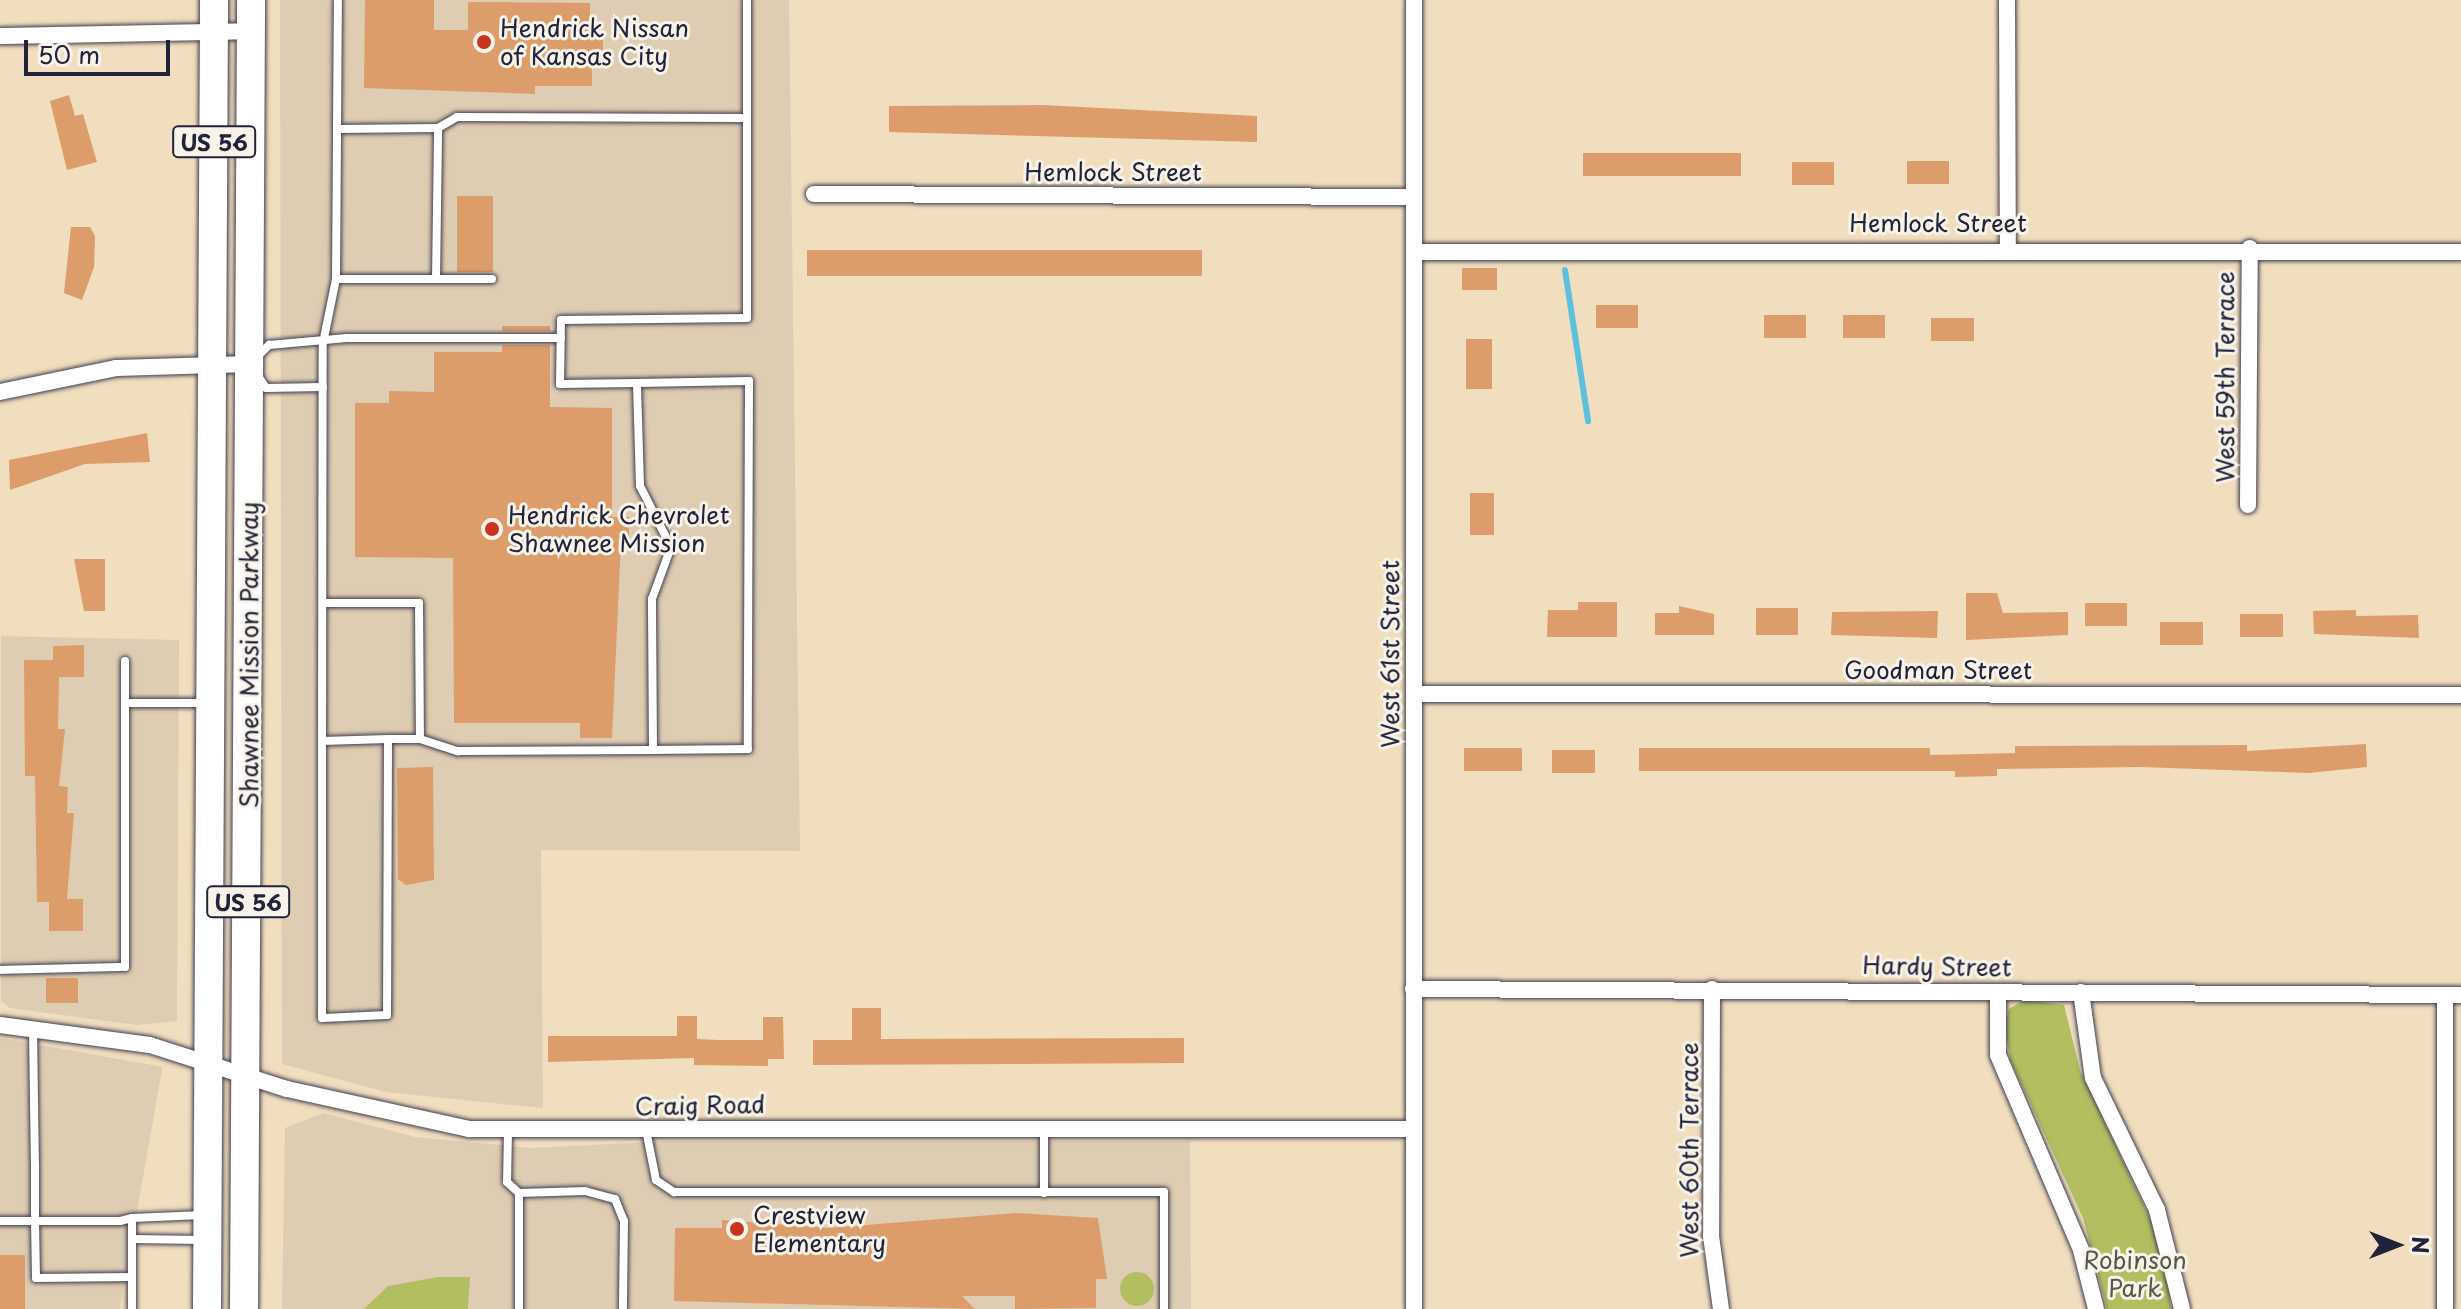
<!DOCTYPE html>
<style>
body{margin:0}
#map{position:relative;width:2461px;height:1309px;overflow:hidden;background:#f0debf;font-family:"Playpen Sans",sans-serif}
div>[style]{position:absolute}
.built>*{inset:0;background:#decdb2;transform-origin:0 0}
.green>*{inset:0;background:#b2be60}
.round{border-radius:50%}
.stream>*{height:6px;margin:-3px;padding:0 3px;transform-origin:3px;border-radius:3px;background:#5dc0dc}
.building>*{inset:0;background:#dc9d6a;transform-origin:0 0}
.roads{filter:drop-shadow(0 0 2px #413e4f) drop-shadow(0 0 2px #413e4f)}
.lane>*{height:8px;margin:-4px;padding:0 4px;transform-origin:4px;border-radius:4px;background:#fff}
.street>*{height:16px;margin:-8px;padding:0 8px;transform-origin:8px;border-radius:8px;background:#fff}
.highway>*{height:28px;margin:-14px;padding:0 14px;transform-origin:14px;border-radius:14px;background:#fff}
.dots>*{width:22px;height:22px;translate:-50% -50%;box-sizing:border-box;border:4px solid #f7f3e8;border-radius:50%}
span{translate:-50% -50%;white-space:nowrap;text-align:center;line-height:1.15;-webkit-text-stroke:6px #f7f3e8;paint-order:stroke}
.shield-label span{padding:2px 6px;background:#f7f3e8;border:2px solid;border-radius:6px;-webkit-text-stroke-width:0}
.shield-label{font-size:22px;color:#22223b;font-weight:700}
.poi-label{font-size:24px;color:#22223b}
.left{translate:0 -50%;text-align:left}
.street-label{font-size:24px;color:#22223b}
.park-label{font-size:24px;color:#545948}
.north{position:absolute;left:2357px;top:1205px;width:80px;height:80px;-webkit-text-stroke:6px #f7f3e8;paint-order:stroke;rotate:90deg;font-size:22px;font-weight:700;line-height:32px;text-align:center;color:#22223b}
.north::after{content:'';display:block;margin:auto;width:28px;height:36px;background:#22223b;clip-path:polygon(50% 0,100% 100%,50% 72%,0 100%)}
.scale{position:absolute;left:24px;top:40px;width:146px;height:36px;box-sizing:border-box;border:4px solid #22223b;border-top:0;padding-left:10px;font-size:24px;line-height:28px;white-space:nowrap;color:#22223b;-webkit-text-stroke:6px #f7f3e8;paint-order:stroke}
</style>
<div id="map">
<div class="built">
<i style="clip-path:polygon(280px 0,789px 0,800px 851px,541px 850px,543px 1108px,386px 1092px,282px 1064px)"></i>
<i style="clip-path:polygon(1px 636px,179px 640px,177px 1021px,137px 1025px,10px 1008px,1px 1001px)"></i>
<i style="left:0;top:1038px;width:165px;height:271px;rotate:10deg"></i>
<i style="clip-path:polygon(323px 1113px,415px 1137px,530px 1148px,672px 1141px,1190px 1141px,1191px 1309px,282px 1309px,285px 1128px)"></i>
</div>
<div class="green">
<i style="clip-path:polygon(2024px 1000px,2064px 1005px,2080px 1070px,2164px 1249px,2171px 1309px,2107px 1309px,2083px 1218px,2010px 1059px,2005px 1024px,2009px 1009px)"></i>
<i class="round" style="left:1120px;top:1272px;width:34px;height:34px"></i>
<i style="clip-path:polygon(439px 1277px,470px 1277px,468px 1309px,364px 1309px,388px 1286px)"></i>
</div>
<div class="stream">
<i style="left:1565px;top:270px;width:153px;rotate:81.3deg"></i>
</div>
<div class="building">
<i style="clip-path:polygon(365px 0,434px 0,434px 30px,468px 30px,468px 2px,590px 3px,590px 34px,603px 34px,603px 50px,592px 50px,592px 86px,535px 86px,535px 94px,364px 88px)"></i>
<i style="clip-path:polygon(69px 95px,75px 116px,83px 114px,97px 162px,67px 170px,50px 101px)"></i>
<i style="clip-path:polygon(1043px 105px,1257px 116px,1257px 142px,889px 132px,889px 106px)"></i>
<i style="left:1741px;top:153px;width:23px;height:158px;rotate:90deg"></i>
<i style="left:1907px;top:161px;width:42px;height:23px"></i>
<i style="left:1834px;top:162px;width:23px;height:42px;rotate:90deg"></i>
<i style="left:457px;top:196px;width:36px;height:76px"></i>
<i style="clip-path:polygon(71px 227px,90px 227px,95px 236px,94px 267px,82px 300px,64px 293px)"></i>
<i style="left:807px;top:250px;width:395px;height:26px"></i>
<i style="left:1462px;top:268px;width:35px;height:22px"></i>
<i style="left:1638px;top:305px;width:23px;height:42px;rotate:90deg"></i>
<i style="left:1764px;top:315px;width:42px;height:23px"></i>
<i style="left:1843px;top:315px;width:42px;height:23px"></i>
<i style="left:1931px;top:318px;width:43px;height:23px"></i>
<i style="left:502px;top:326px;width:48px;height:5px"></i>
<i style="left:1466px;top:339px;width:26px;height:50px"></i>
<i style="clip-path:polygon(502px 345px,550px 345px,550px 407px,612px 408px,612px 517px,629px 517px,629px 542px,621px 542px,612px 738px,580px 738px,580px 723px,454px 723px,453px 558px,355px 557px,355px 403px,389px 403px,389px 391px,434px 392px,434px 352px,502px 352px)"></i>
<i style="clip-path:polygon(147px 433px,150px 462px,85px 464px,10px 490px,9px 460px)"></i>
<i style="left:1470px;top:493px;width:24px;height:42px"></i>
<i style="clip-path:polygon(74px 559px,105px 559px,105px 611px,84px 611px)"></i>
<i style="clip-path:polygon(1966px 593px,1997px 593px,2003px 613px,2068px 612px,2068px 635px,1966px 640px)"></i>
<i style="clip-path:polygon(1578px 602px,1617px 602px,1617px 637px,1547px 637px,1548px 610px,1578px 610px)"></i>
<i style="left:2085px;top:603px;width:42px;height:23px"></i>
<i style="clip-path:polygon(1679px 606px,1714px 614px,1714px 635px,1655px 635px,1655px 613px,1679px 613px)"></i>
<i style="left:1756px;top:608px;width:42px;height:27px"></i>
<i style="clip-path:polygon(2356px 610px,2356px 616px,2418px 615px,2419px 638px,2314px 634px,2313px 611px)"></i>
<i style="clip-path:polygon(1938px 611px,1937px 638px,1831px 635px,1832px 612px)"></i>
<i style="left:2283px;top:614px;width:23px;height:43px;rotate:90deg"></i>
<i style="left:2203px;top:622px;width:23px;height:43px;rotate:90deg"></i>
<i style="clip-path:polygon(84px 645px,84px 677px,59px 677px,58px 729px,65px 729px,59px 786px,68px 787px,67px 813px,74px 813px,67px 899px,83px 899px,83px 931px,49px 931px,49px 902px,37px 902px,35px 776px,25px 776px,24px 660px,53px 660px,53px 646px)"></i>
<i style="clip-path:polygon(2366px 744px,2367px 767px,2309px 773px,2141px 767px,1997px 769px,1997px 776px,1955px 777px,1955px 771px,1639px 771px,1639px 748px,1930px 748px,1930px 755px,2015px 753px,2015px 746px,2247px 745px,2247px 751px)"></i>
<i style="left:1522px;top:748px;width:23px;height:58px;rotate:90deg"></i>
<i style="left:1595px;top:750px;width:23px;height:43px;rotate:90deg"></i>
<i style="clip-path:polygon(433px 767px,434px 880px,406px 885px,398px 879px,397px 768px)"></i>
<i style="left:46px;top:978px;width:32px;height:25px"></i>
<i style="clip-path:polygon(852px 1008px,881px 1008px,881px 1039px,1184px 1038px,1184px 1063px,813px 1065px,813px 1040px,852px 1040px)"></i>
<i style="clip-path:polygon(677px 1016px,697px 1016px,697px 1039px,718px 1040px,763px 1040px,763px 1017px,783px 1017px,784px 1059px,768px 1059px,768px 1066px,694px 1065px,694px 1058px,548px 1062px,548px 1036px,677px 1036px)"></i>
<i style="clip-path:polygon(1016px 1213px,1098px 1218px,1107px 1279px,1096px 1279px,1096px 1308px,1015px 1309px,1015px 1296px,962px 1296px,975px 1309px,674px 1301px,675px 1228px,722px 1228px,722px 1220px,828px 1228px)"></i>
<i style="left:0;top:1255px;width:25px;height:54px"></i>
</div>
<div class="roads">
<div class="lane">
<i style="left:337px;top:129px;width:129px;rotate:-89.6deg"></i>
<i style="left:336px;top:279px;width:100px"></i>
<i style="left:436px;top:279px;width:151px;rotate:-89.2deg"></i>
<i style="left:436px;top:279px;width:56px"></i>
<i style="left:258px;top:356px;width:16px;rotate:-45deg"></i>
<i style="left:269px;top:345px;width:78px;rotate:-5.1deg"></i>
<i style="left:347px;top:338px;width:214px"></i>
<i style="left:258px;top:376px;width:14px;rotate:56deg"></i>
<i style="left:266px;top:388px;width:57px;rotate:-1deg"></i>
<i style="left:637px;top:383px;width:112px;rotate:-1deg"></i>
<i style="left:749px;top:381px;width:368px;rotate:90.2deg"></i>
<i style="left:748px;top:749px;width:95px;rotate:179.4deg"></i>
<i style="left:323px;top:603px;width:96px"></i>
<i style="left:419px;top:603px;width:136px;rotate:89.6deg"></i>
<i style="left:420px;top:739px;width:32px;rotate:180deg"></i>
<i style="left:125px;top:661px;width:42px;rotate:90deg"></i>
<i style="left:420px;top:739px;width:40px;rotate:18deg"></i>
<i style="left:458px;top:751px;width:195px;rotate:-0.3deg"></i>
<i style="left:653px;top:750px;width:151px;rotate:-90.4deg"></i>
<i style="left:652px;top:599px;width:55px;rotate:-69.9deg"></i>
<i style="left:671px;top:547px;width:68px;rotate:-116.9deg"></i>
<i style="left:640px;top:486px;width:103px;rotate:-91.7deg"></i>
<i style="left:637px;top:383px;width:77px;rotate:179.3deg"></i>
<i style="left:560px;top:384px;width:64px;rotate:-89.1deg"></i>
<i style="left:561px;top:320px;width:186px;rotate:-0.6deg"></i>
<i style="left:747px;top:318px;width:318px;rotate:-90deg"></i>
<i style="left:322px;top:741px;width:66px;rotate:-1.7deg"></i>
<i style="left:388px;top:739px;width:276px;rotate:90.2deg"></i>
<i style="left:387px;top:1015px;width:65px;rotate:177.4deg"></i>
<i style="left:322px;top:1018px;width:277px;rotate:-90deg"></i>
<i style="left:322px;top:741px;width:398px;rotate:-89.9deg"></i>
<i style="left:323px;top:343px;width:65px;rotate:-78.5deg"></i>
<i style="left:336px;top:279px;width:150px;rotate:-89.6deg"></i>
<i style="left:337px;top:129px;width:101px;rotate:-0.6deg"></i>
<i style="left:438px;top:128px;width:22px;rotate:-30deg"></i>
<i style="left:457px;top:117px;width:290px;rotate:0.2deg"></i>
<i style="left:0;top:970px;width:125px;rotate:-1.4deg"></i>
<i style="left:125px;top:967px;width:264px;rotate:-90deg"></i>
<i style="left:125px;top:703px;width:82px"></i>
<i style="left:646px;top:1130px;width:51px;rotate:78.7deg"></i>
<i style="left:656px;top:1180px;width:22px;rotate:34deg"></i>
<i style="left:674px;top:1192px;width:490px"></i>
<i style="left:1164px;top:1192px;width:117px;rotate:90deg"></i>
<i style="left:508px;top:1131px;width:51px;rotate:91.1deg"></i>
<i style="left:507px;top:1182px;width:16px;rotate:43deg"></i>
<i style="left:519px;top:1193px;width:66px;rotate:-1.7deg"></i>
<i style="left:585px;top:1191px;width:31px;rotate:15deg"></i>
<i style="left:615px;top:1199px;width:24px;rotate:68deg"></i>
<i style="left:624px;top:1221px;width:88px;rotate:90.7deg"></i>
<i style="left:1044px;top:1193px;width:64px;rotate:-90deg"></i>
<i style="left:132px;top:1218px;width:71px;rotate:-2.4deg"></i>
<i style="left:0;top:1221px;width:120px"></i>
<i style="left:120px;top:1221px;width:12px;rotate:-14deg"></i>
<i style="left:132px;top:1218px;width:59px;rotate:90deg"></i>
<i style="left:132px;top:1277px;width:96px;rotate:179.4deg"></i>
<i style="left:36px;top:1278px;width:57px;rotate:-91deg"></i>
<i style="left:35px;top:1221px;width:54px;rotate:-90deg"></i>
<i style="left:35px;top:1167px;width:67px;rotate:-90.9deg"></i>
<i style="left:34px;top:1100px;width:72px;rotate:-90.8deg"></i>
<i style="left:132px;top:1239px;width:71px;rotate:0.8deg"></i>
<i style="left:132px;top:1277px;width:32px;rotate:90deg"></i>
<i style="left:519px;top:1309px;width:116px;rotate:-90deg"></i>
</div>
<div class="street">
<i style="left:1414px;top:0;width:1309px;rotate:90deg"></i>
<i style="left:2007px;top:0;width:247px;rotate:89.8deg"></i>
<i style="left:0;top:36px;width:251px;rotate:-1.1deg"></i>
<i style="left:814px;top:194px;width:599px;rotate:0.29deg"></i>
<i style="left:1416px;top:252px;width:1045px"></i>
<i style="left:0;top:392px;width:118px;rotate:-11.7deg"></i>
<i style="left:116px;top:368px;width:134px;rotate:-1.7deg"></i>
<i style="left:2248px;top:505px;width:257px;rotate:-89.6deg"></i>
<i style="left:1414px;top:694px;width:1047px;rotate:0.05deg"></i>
<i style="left:1413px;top:989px;width:1048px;rotate:0.33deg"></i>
<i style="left:1712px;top:989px;width:247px;rotate:90.2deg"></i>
<i style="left:1711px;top:1236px;width:74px;rotate:82.2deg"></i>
<i style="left:2081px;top:992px;width:87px;rotate:82.1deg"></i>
<i style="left:2093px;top:1078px;width:147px;rotate:64.1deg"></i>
<i style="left:2157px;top:1210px;width:102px;rotate:75.8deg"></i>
<i style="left:1998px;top:994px;width:61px;rotate:90deg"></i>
<i style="left:1998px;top:1055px;width:212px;rotate:66.9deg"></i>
<i style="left:2081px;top:1250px;width:61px;rotate:75.7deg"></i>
<i style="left:2445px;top:995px;width:314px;rotate:90deg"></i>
<i style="left:0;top:1025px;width:151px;rotate:7.6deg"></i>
<i style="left:150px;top:1045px;width:144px;rotate:17.8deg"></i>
<i style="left:287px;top:1089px;width:186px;rotate:12.4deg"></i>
<i style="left:469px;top:1129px;width:945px"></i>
</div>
<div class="highway">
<i style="left:207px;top:1309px;width:1309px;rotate:-89.69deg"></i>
<i style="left:244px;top:1309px;width:1309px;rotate:-89.69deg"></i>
</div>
</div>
<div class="dots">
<i style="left:484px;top:42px;background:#c8321e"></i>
<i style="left:492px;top:529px;background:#c8321e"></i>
<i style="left:737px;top:1229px;background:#c8321e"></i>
</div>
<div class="shield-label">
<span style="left:214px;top:142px">US 56</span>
<span style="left:248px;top:902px">US 56</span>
</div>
<div class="poi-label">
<span class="left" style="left:500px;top:42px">Hendrick Nissan<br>of Kansas City</span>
<span class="left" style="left:508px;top:529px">Hendrick Chevrolet<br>Shawnee Mission</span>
<span class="left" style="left:753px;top:1229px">Crestview<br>Elementary</span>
</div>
<div class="street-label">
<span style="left:1113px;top:172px">Hemlock Street</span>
<span style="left:1938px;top:223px">Hemlock Street</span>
<span style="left:2225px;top:377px;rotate:-90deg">West 59th Terrace</span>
<span style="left:1390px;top:654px;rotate:-90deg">West 61st Street</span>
<span style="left:249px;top:655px;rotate:-90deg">Shawnee Mission Parkway</span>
<span style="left:1938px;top:670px">Goodman Street</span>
<span style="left:1937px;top:966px;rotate:1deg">Hardy Street</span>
<span style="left:700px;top:1105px;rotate:-1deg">Craig Road</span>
<span style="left:1689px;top:1150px;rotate:-90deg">West 60th Terrace</span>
</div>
<div class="park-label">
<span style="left:2135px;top:1274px">Robinson<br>Park</span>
</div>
<div class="north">N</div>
<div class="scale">50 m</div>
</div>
